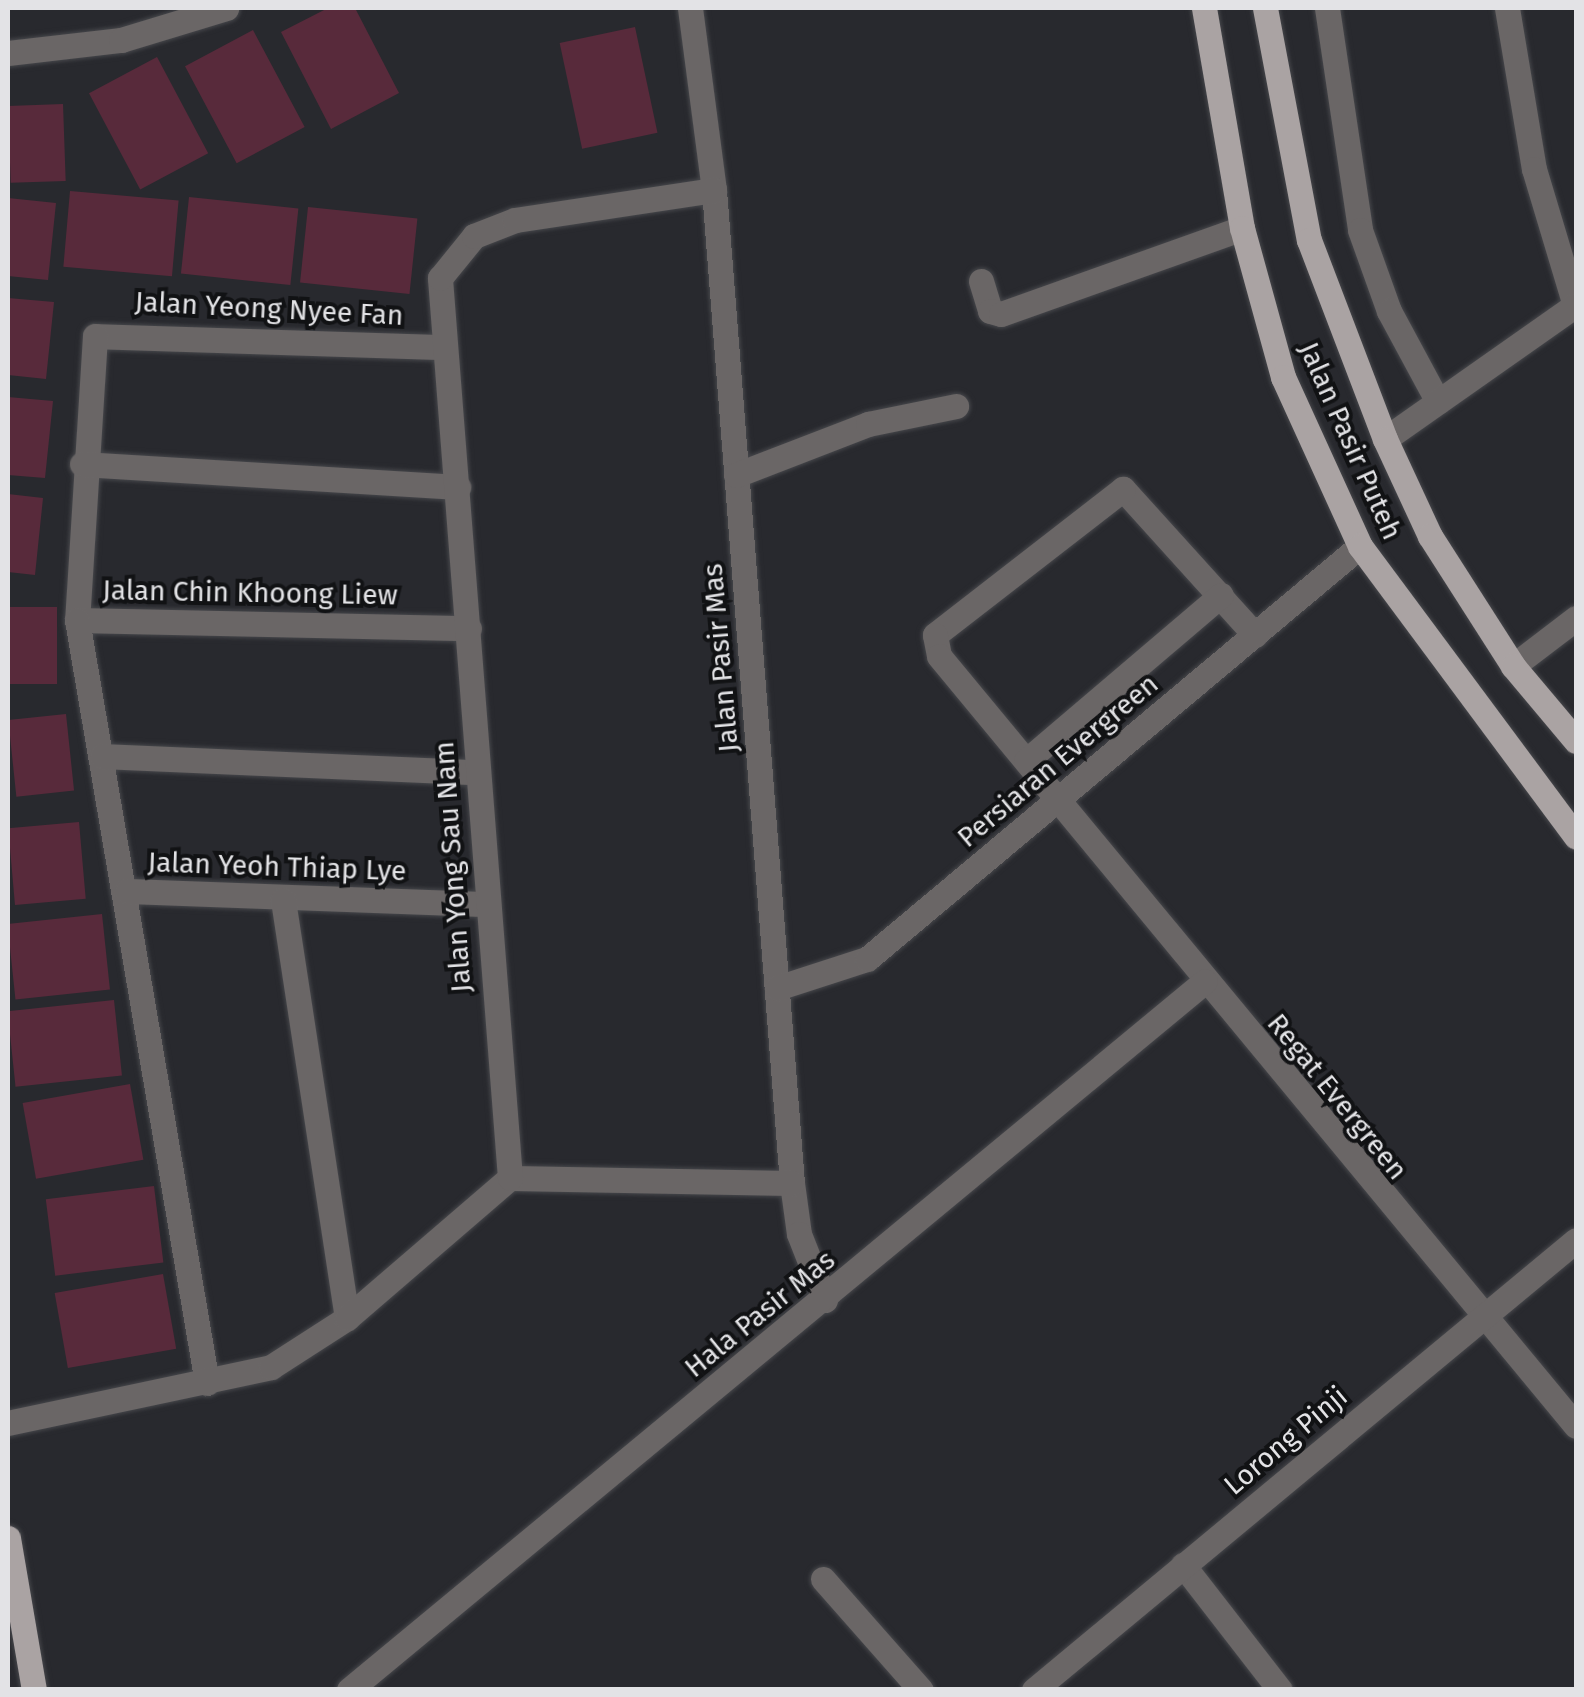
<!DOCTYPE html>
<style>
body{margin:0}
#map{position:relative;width:1584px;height:1697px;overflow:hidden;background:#28292e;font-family:"Fira Sans",sans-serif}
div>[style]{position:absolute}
.building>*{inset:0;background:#582a3b;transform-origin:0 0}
.roads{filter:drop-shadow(0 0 2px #46474b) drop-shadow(0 0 2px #46474b)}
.minor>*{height:25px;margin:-12.5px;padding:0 12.5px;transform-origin:12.5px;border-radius:12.5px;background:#6a6666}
.major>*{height:25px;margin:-12.5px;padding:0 12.5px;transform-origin:12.5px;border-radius:12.5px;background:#aaa3a3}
span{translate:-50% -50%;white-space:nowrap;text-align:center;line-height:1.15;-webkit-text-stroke:8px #111214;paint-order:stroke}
.street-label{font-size:28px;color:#e3e3e6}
.frame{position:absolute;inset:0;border:10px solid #e3e3e6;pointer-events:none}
</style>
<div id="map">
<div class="building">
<i style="clip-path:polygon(328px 8px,355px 8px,399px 93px,331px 129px,281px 32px)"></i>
<i style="left:635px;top:27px;width:108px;height:77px;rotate:78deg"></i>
<i style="left:253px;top:30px;width:110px;height:77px;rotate:62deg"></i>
<i style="left:157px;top:57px;width:109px;height:77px;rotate:62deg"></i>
<i style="left:63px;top:104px;width:77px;height:55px;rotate:88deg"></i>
<i style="left:70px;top:191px;width:109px;height:76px;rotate:5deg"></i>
<i style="left:189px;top:197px;width:110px;height:77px;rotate:6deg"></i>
<i style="clip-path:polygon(8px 198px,56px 203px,48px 280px,8px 276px)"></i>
<i style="left:308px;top:207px;width:110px;height:76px;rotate:6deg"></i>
<i style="clip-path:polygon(8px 298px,54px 302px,46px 379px,8px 375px)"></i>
<i style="clip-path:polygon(8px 397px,53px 401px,45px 478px,8px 475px)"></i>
<i style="clip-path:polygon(8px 494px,43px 498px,35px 575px,8px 572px)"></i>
<i style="left:8px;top:607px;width:49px;height:77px"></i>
<i style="left:66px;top:714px;width:77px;height:58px;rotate:84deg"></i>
<i style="left:79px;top:822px;width:77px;height:71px;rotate:85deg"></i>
<i style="left:102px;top:914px;width:76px;height:95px;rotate:84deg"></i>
<i style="left:114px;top:1000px;width:76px;height:107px;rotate:84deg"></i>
<i style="left:130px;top:1084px;width:77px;height:109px;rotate:80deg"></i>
<i style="left:154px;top:1186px;width:77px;height:109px;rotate:83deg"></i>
<i style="left:163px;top:1274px;width:76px;height:110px;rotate:80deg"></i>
</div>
<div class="roads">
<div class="minor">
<i style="left:690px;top:8px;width:184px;rotate:82.5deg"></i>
<i style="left:714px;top:190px;width:996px;rotate:85.51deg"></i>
<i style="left:792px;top:1183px;width:51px;rotate:82.2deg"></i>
<i style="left:799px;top:1234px;width:71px;rotate:68.5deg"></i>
<i style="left:1327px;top:8px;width:224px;rotate:81.5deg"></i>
<i style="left:1360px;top:230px;width:86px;rotate:70.3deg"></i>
<i style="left:1389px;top:311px;width:103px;rotate:61.7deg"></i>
<i style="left:1507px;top:8px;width:163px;rotate:80.5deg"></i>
<i style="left:1534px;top:169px;width:143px;rotate:73.3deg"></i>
<i style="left:8px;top:53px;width:114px;rotate:-6.6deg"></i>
<i style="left:121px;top:40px;width:110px;rotate:-16.9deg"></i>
<i style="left:981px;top:281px;width:31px;rotate:73deg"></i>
<i style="left:990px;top:311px;width:11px;rotate:15deg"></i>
<i style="left:1001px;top:314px;width:256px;rotate:-19.6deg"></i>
<i style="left:442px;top:347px;width:347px;rotate:-178.2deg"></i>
<i style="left:95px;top:336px;width:285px;rotate:93.6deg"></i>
<i style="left:77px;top:620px;width:392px;rotate:1.2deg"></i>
<i style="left:1385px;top:439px;width:233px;rotate:-35.1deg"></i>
<i style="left:82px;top:464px;width:377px;rotate:3.5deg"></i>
<i style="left:736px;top:475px;width:142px;rotate:-21.1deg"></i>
<i style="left:868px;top:424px;width:90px;rotate:-11.6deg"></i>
<i style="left:77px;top:620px;width:774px;rotate:80.33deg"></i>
<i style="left:1255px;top:635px;width:197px;rotate:-132.1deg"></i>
<i style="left:1123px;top:489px;width:238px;rotate:142.2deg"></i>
<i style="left:935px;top:635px;width:21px;rotate:79deg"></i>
<i style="left:939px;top:656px;width:999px;rotate:50.4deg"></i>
<i style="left:1513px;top:666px;width:79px;rotate:-37.3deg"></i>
<i style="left:102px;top:756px;width:373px;rotate:2.5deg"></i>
<i style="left:1026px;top:761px;width:256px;rotate:-40.4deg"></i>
<i style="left:127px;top:891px;width:357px;rotate:2.1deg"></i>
<i style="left:283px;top:900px;width:423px;rotate:81.3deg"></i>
<i style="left:777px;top:988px;width:95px;rotate:-17.9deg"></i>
<i style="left:867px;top:959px;width:643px;rotate:-39.95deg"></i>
<i style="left:510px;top:1178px;width:282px;rotate:1deg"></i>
<i style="left:8px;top:1423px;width:269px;rotate:-12deg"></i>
<i style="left:271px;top:1367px;width:90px;rotate:-32.8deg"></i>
<i style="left:347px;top:1318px;width:215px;rotate:-40.7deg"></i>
<i style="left:510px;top:1178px;width:903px;rotate:-94.45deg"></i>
<i style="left:440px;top:278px;width:54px;rotate:-51deg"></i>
<i style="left:474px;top:236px;width:44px;rotate:-21.3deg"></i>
<i style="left:515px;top:220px;width:201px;rotate:-8.6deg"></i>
<i style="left:1183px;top:1565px;width:158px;rotate:52.2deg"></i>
<i style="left:823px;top:1579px;width:148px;rotate:48.6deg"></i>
<i style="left:349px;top:1690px;width:1111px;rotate:-39.63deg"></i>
<i style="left:1034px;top:1690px;width:704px;rotate:-39.7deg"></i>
</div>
<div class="major">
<i style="left:1204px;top:8px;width:223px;rotate:80.2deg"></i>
<i style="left:1242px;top:228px;width:155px;rotate:74.6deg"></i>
<i style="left:1283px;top:377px;width:186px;rotate:65.5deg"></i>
<i style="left:1360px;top:546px;width:362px;rotate:53.4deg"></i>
<i style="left:1265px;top:8px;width:236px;rotate:79.3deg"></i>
<i style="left:1309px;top:240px;width:213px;rotate:69.1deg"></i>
<i style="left:1385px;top:439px;width:107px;rotate:65.1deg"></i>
<i style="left:1430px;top:536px;width:154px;rotate:57.4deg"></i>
<i style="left:1513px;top:666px;width:98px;rotate:50deg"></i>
<i style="left:8px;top:1538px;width:154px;rotate:80.3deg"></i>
</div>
</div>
<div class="street-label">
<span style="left:269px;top:309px;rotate:3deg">Jalan Yeong Nyee Fan</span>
<span style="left:1350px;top:441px;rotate:66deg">Jalan Pasir Puteh</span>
<span style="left:250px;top:593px;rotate:1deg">Jalan Chin Khoong Liew</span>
<span style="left:721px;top:658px;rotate:-95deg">Jalan Pasir Mas</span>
<span style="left:1058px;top:761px;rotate:-40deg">Persiaran Evergreen</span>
<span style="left:277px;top:867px;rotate:2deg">Jalan Yeoh Thiap Lye</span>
<span style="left:453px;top:867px;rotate:-94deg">Jalan Yong Sau Nam</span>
<span style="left:1337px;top:1097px;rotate:51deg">Regat Evergreen</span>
<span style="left:760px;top:1314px;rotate:-39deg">Hala Pasir Mas</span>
<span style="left:1286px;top:1441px;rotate:-40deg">Lorong Pinji</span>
</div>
<div class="frame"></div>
</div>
